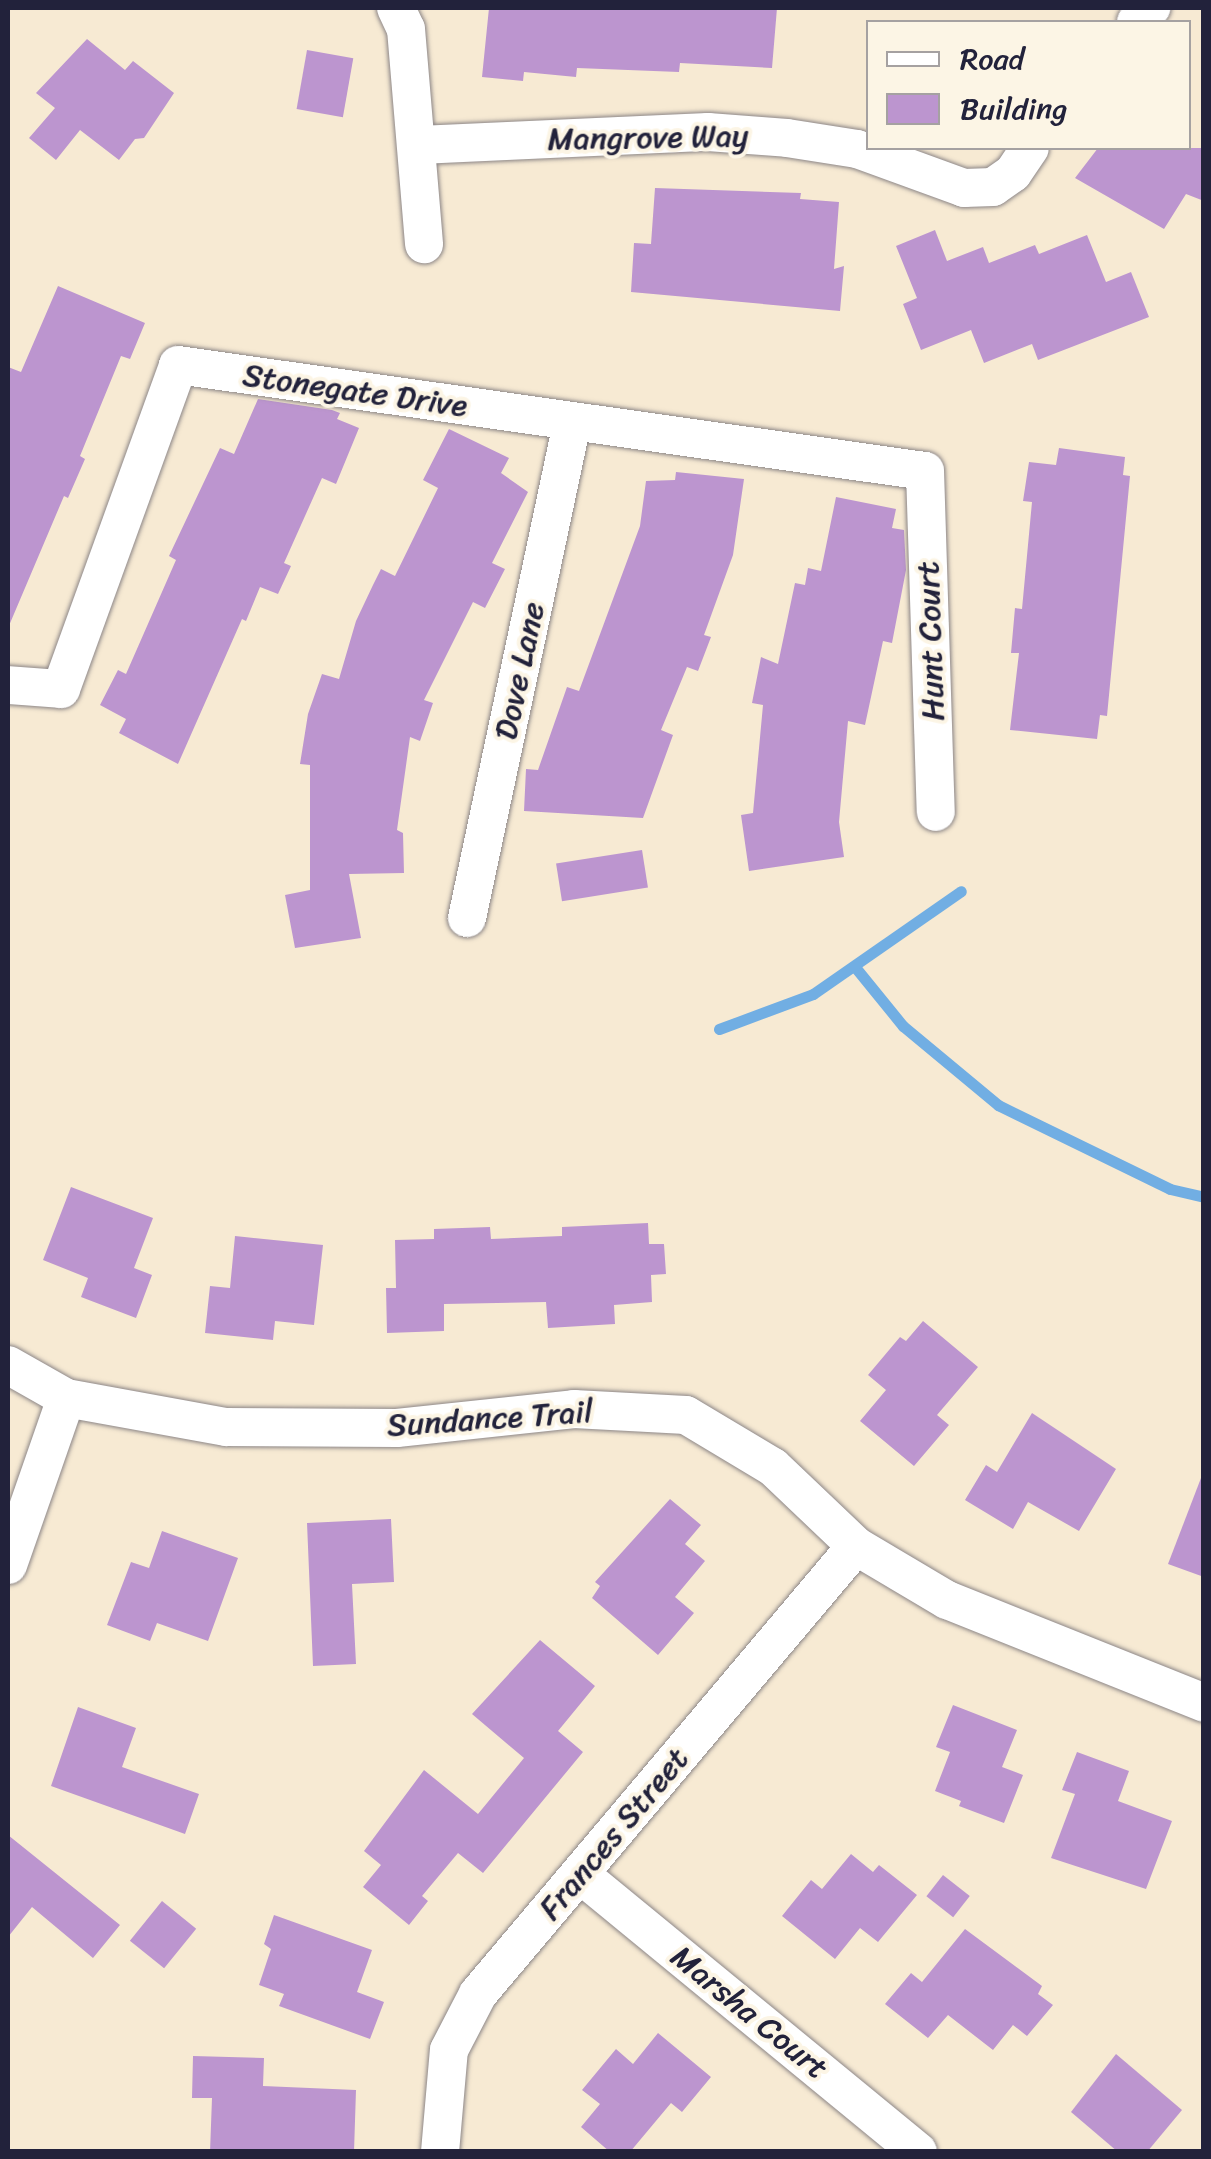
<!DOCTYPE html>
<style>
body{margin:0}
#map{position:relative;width:1211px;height:2159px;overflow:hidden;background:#f7ead3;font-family:Sriracha,sans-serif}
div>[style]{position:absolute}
.stream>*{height:11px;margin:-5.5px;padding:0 5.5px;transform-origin:5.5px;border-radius:5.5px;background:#71aee3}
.building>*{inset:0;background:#bc95cf;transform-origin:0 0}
.roads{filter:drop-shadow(0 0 2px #8c8687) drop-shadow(0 0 2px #8c8687)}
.street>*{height:38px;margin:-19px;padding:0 19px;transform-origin:19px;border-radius:19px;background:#fff}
span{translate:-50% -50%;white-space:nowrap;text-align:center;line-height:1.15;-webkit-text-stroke:8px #fcf5e5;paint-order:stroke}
.street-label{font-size:32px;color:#22223b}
.frame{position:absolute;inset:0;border:10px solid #22223b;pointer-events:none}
.legend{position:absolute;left:866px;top:20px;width:325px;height:130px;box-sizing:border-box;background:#fcf5e5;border:2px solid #a5a1a1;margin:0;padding:12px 18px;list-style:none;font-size:30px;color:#22223b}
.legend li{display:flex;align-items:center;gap:20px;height:50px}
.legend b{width:50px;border:2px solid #a5a1a1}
</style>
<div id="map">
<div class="stream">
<i style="left:855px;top:967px;width:76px;rotate:50.9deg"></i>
<i style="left:903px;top:1026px;width:124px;rotate:39.7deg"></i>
<i style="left:998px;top:1105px;width:191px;rotate:26deg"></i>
<i style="left:1170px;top:1189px;width:35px;rotate:13deg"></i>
<i style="left:719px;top:1029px;width:100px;rotate:-20.4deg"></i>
<i style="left:813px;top:994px;width:180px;rotate:-34.8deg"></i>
</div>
<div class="building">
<i style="clip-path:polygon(489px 8px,777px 8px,772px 68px,680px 63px,679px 72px,577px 68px,576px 77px,524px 72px,523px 81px,482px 77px)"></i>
<i style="clip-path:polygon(87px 39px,125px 70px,133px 61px,174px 93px,144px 138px,135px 139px,119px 160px,80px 130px,56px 160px,29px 138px,55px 108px,36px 93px)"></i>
<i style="left:307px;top:50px;width:47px;height:60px;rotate:10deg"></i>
<i style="clip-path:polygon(1098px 148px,1204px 148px,1204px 201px,1186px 194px,1164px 229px,1075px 178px)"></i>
<i style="clip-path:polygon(655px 188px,801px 193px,800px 199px,839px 202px,834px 269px,844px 266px,840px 311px,631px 292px,634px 243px,651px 244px)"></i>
<i style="clip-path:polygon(935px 230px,947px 261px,983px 247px,989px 263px,1035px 245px,1039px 254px,1087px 235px,1106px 282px,1131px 272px,1149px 317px,1038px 360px,1032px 344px,984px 363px,971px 330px,921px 350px,903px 304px,917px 298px,896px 246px)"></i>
<i style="clip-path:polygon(58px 286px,145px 323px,130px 359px,121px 356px,80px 456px,85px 459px,68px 498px,64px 496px,8px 628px,8px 367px,21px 372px)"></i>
<i style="clip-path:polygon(258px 399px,332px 410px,340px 413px,337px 419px,359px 428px,336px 484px,322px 478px,284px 563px,291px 566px,278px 594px,260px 587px,246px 621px,242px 619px,178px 764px,119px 733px,126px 719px,100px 705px,118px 670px,126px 674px,176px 560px,169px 556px,220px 448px,234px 454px)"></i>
<i style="clip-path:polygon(449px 429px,509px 458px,501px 473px,528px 492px,492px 563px,505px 569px,485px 608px,473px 602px,424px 700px,433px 703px,420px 741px,410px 737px,397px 830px,403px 833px,404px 873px,349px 874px,361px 938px,295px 948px,285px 895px,310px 890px,310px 765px,300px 764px,308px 714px,322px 674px,339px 679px,356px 621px,373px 585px,381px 569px,395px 576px,438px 488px,423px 480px)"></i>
<i style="clip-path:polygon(1059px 448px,1125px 457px,1123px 475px,1130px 476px,1107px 716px,1100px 715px,1097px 739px,1010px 730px,1019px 653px,1011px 653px,1015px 608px,1022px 609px,1032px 502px,1023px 501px,1029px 462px,1056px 465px)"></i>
<i style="clip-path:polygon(676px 472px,744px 479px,733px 555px,704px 635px,711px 637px,698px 671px,687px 667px,661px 730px,673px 735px,643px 818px,524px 811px,526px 769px,538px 770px,567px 687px,579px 691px,640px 526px,646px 481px,675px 480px)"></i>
<i style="clip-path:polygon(836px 497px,896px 509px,892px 528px,904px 530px,906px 570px,892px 643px,883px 641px,865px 725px,848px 721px,839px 822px,844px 857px,749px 871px,741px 815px,753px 813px,763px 705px,752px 703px,761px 657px,778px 664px,795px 583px,805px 585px,808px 568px,821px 571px)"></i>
<i style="left:642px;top:850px;width:38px;height:87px;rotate:81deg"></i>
<i style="clip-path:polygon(71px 1187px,153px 1218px,134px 1268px,152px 1275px,136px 1318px,81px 1297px,88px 1278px,43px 1260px)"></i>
<i style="clip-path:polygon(648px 1223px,649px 1244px,664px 1244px,666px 1274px,651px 1275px,652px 1302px,614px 1305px,615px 1324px,548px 1328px,546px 1302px,444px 1304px,444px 1331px,387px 1333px,386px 1288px,396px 1288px,395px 1240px,434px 1239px,434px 1229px,490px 1227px,491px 1239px,562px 1236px,562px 1227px)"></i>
<i style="clip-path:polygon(235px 1236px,323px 1245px,314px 1325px,275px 1321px,273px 1340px,205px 1333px,210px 1286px,230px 1288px)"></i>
<i style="clip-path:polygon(923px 1321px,978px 1367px,937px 1415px,949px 1425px,914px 1466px,860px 1421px,886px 1390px,868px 1375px,900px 1337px,906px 1341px)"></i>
<i style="clip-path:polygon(1032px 1413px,1116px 1469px,1079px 1531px,1028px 1502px,1013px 1529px,965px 1500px,986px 1465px,997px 1472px)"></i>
<i style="clip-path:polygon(1201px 1478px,1204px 1478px,1204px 1577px,1168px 1564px)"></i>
<i style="clip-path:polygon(670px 1499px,701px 1525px,685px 1544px,705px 1561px,675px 1597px,694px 1613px,658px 1655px,592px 1598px,600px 1586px,595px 1582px)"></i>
<i style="clip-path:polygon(391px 1519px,394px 1582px,352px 1584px,356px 1664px,313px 1666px,307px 1523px)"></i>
<i style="clip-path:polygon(162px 1531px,238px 1558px,208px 1641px,157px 1623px,150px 1641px,107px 1625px,131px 1562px,149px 1568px)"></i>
<i style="clip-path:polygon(540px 1640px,595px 1686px,558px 1731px,583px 1752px,483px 1873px,458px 1853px,422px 1896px,428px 1901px,409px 1925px,363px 1887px,381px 1865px,364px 1851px,424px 1770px,478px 1814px,524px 1758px,472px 1714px)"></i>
<i style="clip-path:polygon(953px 1705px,1017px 1730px,1002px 1767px,1023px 1775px,1004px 1823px,959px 1806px,961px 1801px,935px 1791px,950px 1752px,936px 1747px)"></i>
<i style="clip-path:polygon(78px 1707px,136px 1728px,122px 1767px,199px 1794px,185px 1834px,51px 1786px)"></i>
<i style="clip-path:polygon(1077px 1752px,1129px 1771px,1118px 1801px,1172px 1821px,1146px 1889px,1051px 1858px,1075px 1794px,1062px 1790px)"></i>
<i style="clip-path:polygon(8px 1835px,120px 1925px,93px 1958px,32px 1907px,8px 1937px)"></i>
<i style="clip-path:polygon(851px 1854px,873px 1872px,879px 1865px,917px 1895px,878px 1942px,860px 1928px,835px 1959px,782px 1916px,811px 1880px,822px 1889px)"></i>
<i style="left:943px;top:1875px;width:34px;height:27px;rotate:38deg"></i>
<i style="left:162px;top:1901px;width:44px;height:51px;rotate:39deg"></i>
<i style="clip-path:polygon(274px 1915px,372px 1950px,357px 1992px,384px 2002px,370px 2039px,279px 2006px,284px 1994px,259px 1985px,271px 1949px,264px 1944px)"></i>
<i style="clip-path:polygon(965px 1929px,1042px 1986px,1038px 1994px,1053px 2005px,1027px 2036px,1013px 2025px,993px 2050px,948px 2015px,928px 2038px,885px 2004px,911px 1973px,922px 1982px)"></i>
<i style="clip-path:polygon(658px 2033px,711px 2077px,682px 2112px,671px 2103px,630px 2152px,610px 2152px,581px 2127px,600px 2104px,582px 2090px,616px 2049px,633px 2064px)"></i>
<i style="clip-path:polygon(1116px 2054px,1182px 2110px,1147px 2152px,1118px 2152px,1071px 2112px)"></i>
<i style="clip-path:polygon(193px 2056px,264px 2058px,263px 2086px,356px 2090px,354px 2152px,210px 2152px,212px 2098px,192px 2098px)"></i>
</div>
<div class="roads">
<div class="street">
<i style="left:396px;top:8px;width:23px;rotate:65deg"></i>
<i style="left:406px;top:29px;width:216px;rotate:85.2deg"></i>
<i style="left:1136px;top:22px;width:21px;rotate:-43deg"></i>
<i style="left:419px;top:145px;width:289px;rotate:-2.6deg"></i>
<i style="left:708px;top:132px;width:79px;rotate:4.3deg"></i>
<i style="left:787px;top:138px;width:71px;rotate:8.9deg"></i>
<i style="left:857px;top:149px;width:114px;rotate:20deg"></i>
<i style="left:964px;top:188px;width:29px;rotate:-2deg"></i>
<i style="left:993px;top:187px;width:24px;rotate:-35deg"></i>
<i style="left:1013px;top:173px;width:30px;rotate:-56deg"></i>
<i style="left:8px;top:685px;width:53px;rotate:4.3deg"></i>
<i style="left:61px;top:689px;width:344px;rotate:-70.1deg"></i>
<i style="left:178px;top:365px;width:754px;rotate:8.08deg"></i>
<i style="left:925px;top:471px;width:341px;rotate:88.2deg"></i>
<i style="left:467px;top:918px;width:506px;rotate:-78.02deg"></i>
<i style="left:8px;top:1365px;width:67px;rotate:29.6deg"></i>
<i style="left:66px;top:1398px;width:163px;rotate:10.3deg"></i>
<i style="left:226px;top:1427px;width:171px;rotate:0.3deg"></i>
<i style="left:397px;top:1428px;width:178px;rotate:-6.1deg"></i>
<i style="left:574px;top:1409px;width:112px;rotate:3.1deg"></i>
<i style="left:686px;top:1415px;width:101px;rotate:30.9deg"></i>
<i style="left:773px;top:1467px;width:115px;rotate:43.6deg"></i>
<i style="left:856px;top:1546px;width:106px;rotate:30.7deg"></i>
<i style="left:947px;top:1600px;width:277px;rotate:21.8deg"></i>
<i style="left:8px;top:1565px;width:177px;rotate:-70.8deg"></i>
<i style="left:581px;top:1875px;width:436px;rotate:39.4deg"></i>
<i style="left:440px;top:2152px;width:102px;rotate:-85deg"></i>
<i style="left:449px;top:2050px;width:63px;rotate:-62.6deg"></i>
<i style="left:478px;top:1994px;width:586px;rotate:-49.84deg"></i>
</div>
</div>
<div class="street-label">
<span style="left:648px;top:138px;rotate:-1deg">Mangrove Way</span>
<span style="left:355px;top:391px;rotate:8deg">Stonegate Drive</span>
<span style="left:931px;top:641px;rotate:-92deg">Hunt Court</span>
<span style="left:520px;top:671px;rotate:-78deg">Dove Lane</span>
<span style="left:490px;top:1419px;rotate:-4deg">Sundance Trail</span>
<span style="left:614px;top:1834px;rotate:-50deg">Frances Street</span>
<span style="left:749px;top:2013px;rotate:39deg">Marsha Court</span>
</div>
<div class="frame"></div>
<ul class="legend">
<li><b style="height:12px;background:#fff"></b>Road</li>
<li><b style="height:28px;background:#bc95cf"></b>Building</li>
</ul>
</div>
